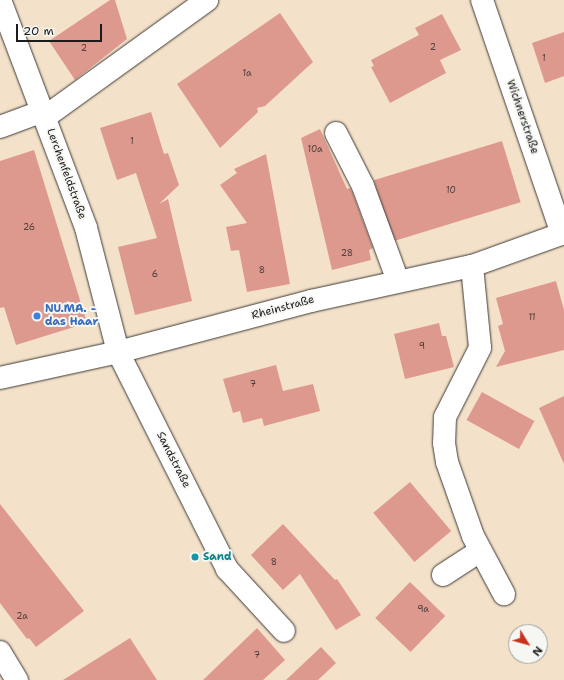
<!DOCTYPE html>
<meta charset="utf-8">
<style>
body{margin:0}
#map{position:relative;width:564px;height:680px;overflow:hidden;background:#f4e1c9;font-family:"Shantell Sans",sans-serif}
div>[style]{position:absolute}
.building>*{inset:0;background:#de998f;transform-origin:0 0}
.roads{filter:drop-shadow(0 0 1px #3c3a36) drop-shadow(0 0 1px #3c3a36)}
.minor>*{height:22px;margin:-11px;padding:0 11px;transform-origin:11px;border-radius:11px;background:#fff}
.dots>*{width:11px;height:11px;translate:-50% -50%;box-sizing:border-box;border:2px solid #f6f6f2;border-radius:50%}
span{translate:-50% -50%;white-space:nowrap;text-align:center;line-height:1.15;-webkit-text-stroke:4px #f6f6f2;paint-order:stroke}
.number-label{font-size:9px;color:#4c3b39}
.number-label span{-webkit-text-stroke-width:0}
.street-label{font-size:11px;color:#1c1c1c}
.shop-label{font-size:11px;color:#366cbe;font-weight:700}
.left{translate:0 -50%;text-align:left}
.culture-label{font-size:11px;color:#0d838f;font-weight:700}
.north{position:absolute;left:508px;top:624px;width:40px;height:40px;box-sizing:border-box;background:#f6f6f2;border:1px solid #9f9f9c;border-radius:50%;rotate:127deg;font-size:11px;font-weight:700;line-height:16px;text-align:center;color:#1c1c1c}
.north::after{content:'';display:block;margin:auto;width:14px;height:18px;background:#c8321e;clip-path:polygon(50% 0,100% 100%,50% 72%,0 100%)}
.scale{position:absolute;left:16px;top:24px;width:86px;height:18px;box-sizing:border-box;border:2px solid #1c1c1c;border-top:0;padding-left:5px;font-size:12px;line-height:14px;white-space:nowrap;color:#1c1c1c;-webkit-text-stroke:3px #f6f6f2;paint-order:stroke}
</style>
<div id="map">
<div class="building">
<i style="clip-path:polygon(110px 0,115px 0,127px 39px,75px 80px,49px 41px)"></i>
<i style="clip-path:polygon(280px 13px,313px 62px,265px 106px,257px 108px,258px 112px,220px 148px,177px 84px)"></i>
<i style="clip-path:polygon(442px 14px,461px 50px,440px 60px,446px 73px,390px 103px,371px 67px,374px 66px,371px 60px,419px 35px,415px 28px)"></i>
<i style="clip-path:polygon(564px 32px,564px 76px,545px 83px,532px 43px)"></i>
<i style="clip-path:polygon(151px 112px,164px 154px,168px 153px,179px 185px,159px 204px,168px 199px,192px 301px,135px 315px,118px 247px,157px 238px,136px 173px,117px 180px,100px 128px)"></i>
<i style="clip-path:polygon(320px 129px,347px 189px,350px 188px,352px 191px,373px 248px,369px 250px,371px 260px,332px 270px,301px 138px)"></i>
<i style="left:502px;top:141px;width:64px;height:134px;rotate:73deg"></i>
<i style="clip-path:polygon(34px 150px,87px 323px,16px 345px,4px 307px,0 308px,0 161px)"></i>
<i style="clip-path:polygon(266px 154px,290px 284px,247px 292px,239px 250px,231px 251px,226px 227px,247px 223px,220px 185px,237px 173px,234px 169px)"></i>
<i style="clip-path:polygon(556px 281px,564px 310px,564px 350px,496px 367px,505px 351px,498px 326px,503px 324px,496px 298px)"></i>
<i style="clip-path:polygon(439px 323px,442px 336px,446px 336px,454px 367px,405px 379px,394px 334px)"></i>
<i style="clip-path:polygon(276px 365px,283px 391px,313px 384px,320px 411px,264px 426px,262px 418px,243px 423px,240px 411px,233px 413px,223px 379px)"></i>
<i style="left:482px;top:392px;width:60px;height:32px;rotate:29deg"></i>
<i style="clip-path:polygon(564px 396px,564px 464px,539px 408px)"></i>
<i style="left:410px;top:482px;width:64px;height:48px;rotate:50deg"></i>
<i style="clip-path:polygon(0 504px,84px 611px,36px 647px,29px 638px,27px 639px,0 603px)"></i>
<i style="clip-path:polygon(283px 524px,335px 580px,337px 579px,361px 615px,336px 630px,300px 574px,283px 590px,251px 555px)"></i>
<i style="left:410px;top:582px;width:49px;height:50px;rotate:44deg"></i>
<i style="clip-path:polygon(257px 628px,285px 660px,263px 680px,203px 680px)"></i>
<i style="clip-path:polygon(130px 638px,157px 680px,63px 680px)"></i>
<i style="clip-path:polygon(321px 647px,336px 663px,318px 680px,286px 680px)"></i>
</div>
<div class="roads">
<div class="minor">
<i style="left:0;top:0;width:244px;rotate:69.3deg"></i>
<i style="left:86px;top:228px;width:128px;rotate:75.5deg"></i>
<i style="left:118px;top:352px;width:243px;rotate:63.3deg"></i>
<i style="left:227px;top:569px;width:84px;rotate:47.4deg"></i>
<i style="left:482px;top:0;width:247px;rotate:71.1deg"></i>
<i style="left:45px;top:117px;width:200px;rotate:-35.8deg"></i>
<i style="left:0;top:127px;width:46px;rotate:-20.4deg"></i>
<i style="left:336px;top:133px;width:59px;rotate:63deg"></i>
<i style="left:363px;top:186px;width:101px;rotate:69.8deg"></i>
<i style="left:472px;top:266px;width:82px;rotate:84.4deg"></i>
<i style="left:480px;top:348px;width:77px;rotate:116.9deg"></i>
<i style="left:445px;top:417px;width:26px;rotate:92deg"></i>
<i style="left:444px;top:443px;width:19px;rotate:81deg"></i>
<i style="left:447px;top:462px;width:78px;rotate:70.6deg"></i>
<i style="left:473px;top:536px;width:66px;rotate:61.9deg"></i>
<i style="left:0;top:378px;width:121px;rotate:-12.4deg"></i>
<i style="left:118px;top:352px;width:200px;rotate:-14.8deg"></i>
<i style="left:311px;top:301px;width:165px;rotate:-12.3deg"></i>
<i style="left:472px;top:266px;width:98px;rotate:-19.7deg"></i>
<i style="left:443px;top:575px;width:44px;rotate:-33deg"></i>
<i style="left:0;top:652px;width:33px;rotate:59deg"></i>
</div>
</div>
<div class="dots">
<i style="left:37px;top:316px;background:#3f7fe0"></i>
<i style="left:195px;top:557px;background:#0f9aa8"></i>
</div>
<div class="number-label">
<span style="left:433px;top:47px">2</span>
<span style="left:84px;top:48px">2</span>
<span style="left:544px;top:58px">1</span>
<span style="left:247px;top:73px">1a</span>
<span style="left:132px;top:141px">1</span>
<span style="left:315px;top:149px">10a</span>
<span style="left:451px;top:190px">10</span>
<span style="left:29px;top:227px">26</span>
<span style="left:347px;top:253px">28</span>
<span style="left:262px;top:270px">8</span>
<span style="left:155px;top:274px">6</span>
<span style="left:532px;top:317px">11</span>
<span style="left:422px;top:346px">9</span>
<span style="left:253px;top:384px">7</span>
<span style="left:274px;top:562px">8</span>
<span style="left:423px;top:609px">9a</span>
<span style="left:22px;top:616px">2a</span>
<span style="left:257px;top:655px">7</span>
</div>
<div class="street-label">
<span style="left:522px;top:117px;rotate:71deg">Wichnerstraße</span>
<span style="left:66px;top:174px;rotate:70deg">Lerchenfeldstraße</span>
<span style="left:283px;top:308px;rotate:-15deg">Rheinstraße</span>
<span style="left:173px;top:460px;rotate:63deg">Sandstraße</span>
</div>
<div class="shop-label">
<span class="left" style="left:45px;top:316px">NU.MA. -<br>das Haar</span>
</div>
<div class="culture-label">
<span class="left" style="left:203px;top:557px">Sand</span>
</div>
<div class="north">N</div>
<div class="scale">20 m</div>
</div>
